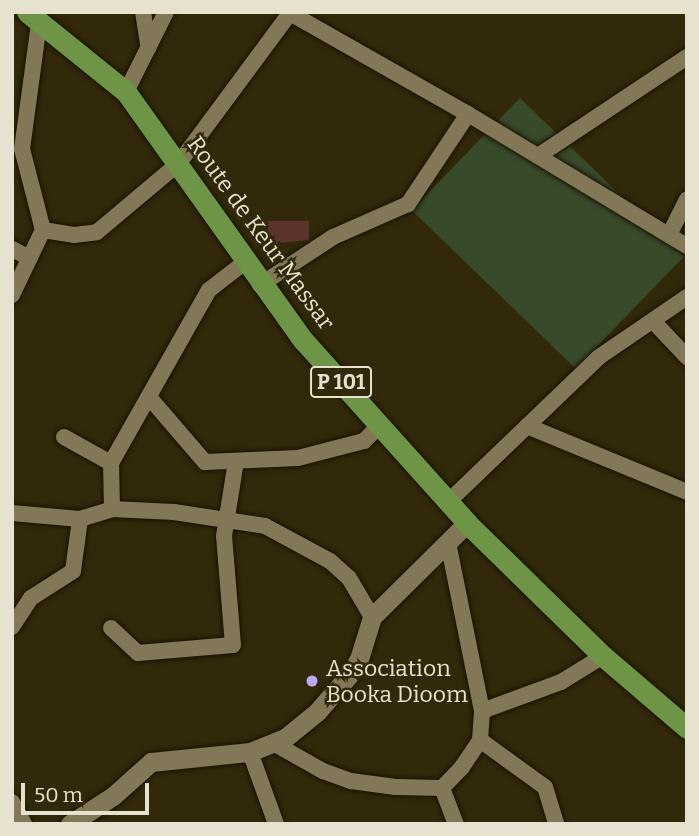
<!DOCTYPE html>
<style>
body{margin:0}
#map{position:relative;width:699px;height:836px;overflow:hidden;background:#32290a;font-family:Bitter,serif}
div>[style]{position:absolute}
.green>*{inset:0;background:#374a2a;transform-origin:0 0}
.building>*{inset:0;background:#5d332d}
.roads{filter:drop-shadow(0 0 2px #181200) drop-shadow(0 0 2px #181200)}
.minor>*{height:16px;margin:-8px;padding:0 8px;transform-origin:8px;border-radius:8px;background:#827858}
.tertiary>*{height:19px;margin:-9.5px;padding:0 9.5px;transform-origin:9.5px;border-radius:9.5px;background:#827858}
.primary>*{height:21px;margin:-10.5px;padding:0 10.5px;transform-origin:10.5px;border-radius:10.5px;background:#6e9446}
.dots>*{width:19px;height:19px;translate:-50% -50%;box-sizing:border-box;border:4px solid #32290a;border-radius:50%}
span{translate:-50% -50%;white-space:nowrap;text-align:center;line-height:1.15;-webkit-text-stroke:5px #32290a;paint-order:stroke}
.shield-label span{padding:2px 5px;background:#32290a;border:2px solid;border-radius:5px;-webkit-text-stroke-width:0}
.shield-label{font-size:21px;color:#e7e2d0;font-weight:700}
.street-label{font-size:23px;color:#e7e2d0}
.poi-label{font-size:23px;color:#e7e2d0}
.left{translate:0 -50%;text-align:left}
.frame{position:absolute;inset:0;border:14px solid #e7e2d0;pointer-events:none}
.scale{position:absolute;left:21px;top:783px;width:128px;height:32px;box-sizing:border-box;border:4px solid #e7e2d0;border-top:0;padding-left:9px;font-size:21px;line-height:24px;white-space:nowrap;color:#e7e2d0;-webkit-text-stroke:5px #32290a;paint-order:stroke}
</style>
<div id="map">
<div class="green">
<i style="left:520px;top:98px;width:228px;height:156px;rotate:44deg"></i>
</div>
<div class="building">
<i style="clip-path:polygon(268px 221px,309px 221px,309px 240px,268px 244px)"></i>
</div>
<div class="roads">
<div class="minor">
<i style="left:143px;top:12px;width:36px;rotate:81deg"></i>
<i style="left:126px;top:92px;width:89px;rotate:-63.4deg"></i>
<i style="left:538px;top:156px;width:179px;rotate:-33.6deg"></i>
<i style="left:43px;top:230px;width:31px;rotate:9deg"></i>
<i style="left:74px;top:235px;width:23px;rotate:-7deg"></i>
<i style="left:97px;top:232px;width:107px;rotate:-40.1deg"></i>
<i style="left:179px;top:163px;width:187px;rotate:-53.5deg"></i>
<i style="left:290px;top:13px;width:205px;rotate:29.6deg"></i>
<i style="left:468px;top:114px;width:256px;rotate:31.1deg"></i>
<i style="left:669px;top:235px;width:40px;rotate:-63.4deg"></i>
<i style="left:12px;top:249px;width:20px;rotate:27deg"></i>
<i style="left:260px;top:285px;width:87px;rotate:-33.3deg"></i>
<i style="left:333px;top:237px;width:82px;rotate:-23.7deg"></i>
<i style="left:408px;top:204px;width:108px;rotate:-56.3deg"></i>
<i style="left:12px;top:295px;width:72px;rotate:-64.5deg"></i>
<i style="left:43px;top:230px;width:84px;rotate:-104.5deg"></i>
<i style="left:22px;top:149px;width:127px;rotate:-82.3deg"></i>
<i style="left:653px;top:321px;width:50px;rotate:46.6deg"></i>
<i style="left:149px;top:397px;width:86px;rotate:49.3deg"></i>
<i style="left:205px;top:462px;width:93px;rotate:-2.5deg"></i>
<i style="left:298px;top:458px;width:68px;rotate:-14.4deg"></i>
<i style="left:364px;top:441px;width:23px;rotate:-45deg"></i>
<i style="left:527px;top:426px;width:173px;rotate:22.4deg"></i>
<i style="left:64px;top:437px;width:54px;rotate:29deg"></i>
<i style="left:448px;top:502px;width:209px;rotate:-43.8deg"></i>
<i style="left:599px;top:357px;width:107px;rotate:-34.3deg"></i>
<i style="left:112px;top:509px;width:46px;rotate:-91.2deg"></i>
<i style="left:111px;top:463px;width:199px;rotate:-60.5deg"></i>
<i style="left:209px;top:290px;width:46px;rotate:-37.9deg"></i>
<i style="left:12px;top:513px;width:68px;rotate:5deg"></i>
<i style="left:80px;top:519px;width:34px;rotate:-17deg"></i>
<i style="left:112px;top:509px;width:62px;rotate:2.8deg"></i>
<i style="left:174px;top:512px;width:92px;rotate:8.7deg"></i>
<i style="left:265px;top:526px;width:74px;rotate:28.3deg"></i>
<i style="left:330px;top:561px;width:25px;rotate:42deg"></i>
<i style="left:349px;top:578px;width:45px;rotate:59.5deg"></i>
<i style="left:12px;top:627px;width:35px;rotate:-57deg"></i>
<i style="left:31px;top:598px;width:50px;rotate:-32.7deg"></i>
<i style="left:73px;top:571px;width:52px;rotate:-82.3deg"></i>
<i style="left:111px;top:628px;width:37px;rotate:43deg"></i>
<i style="left:138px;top:653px;width:95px;rotate:-4.8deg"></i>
<i style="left:233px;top:645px;width:109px;rotate:-94.7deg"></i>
<i style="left:224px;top:536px;width:76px;rotate:-80.9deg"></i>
<i style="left:482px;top:711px;width:84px;rotate:-20.2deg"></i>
<i style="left:561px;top:682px;width:49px;rotate:-31.8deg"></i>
<i style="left:480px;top:740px;width:80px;rotate:35.9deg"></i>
<i style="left:545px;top:787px;width:39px;rotate:73deg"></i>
<i style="left:275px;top:744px;width:55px;rotate:29.4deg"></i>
<i style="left:323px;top:771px;width:30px;rotate:20deg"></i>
<i style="left:351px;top:781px;width:45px;rotate:7.6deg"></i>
<i style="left:396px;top:787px;width:46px;rotate:1.2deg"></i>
<i style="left:442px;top:788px;width:29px;rotate:-46deg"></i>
<i style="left:462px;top:767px;width:32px;rotate:-56deg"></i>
<i style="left:480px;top:740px;width:29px;rotate:-86deg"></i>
<i style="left:482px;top:711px;width:171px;rotate:-101.4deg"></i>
<i style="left:250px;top:752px;width:77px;rotate:70.1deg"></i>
<i style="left:442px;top:788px;width:39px;rotate:69deg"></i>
<i style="left:12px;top:802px;width:25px;rotate:61deg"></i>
</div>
<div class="tertiary">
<i style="left:70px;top:824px;width:51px;rotate:-33.1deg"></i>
<i style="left:113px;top:796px;width:51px;rotate:-41.8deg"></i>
<i style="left:151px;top:762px;width:100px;rotate:-5.8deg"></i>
<i style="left:250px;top:752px;width:38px;rotate:-22deg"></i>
<i style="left:285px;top:738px;width:41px;rotate:-39.1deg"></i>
<i style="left:317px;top:712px;width:49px;rotate:-49.1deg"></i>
<i style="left:349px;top:675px;width:19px;rotate:-58deg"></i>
<i style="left:359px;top:659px;width:44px;rotate:-72.8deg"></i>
<i style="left:372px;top:617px;width:134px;rotate:-44.7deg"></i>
</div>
<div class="primary">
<i style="left:27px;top:12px;width:127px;rotate:38.9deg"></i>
<i style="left:126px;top:92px;width:305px;rotate:54.5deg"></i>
<i style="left:303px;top:340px;width:246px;rotate:48.1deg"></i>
<i style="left:467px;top:523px;width:190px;rotate:44.4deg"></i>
<i style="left:603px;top:656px;width:111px;rotate:40.6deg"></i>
</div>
</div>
<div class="dots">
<i style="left:312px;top:681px;background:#bcaaf6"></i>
</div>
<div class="shield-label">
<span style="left:341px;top:382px">P 101</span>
</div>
<div class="street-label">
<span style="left:261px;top:233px;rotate:54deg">Route de Keur Massar</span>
</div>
<div class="poi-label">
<span class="left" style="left:326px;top:681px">Association<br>Booka Dioom</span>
</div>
<div class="frame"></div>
<div class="scale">50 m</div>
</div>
